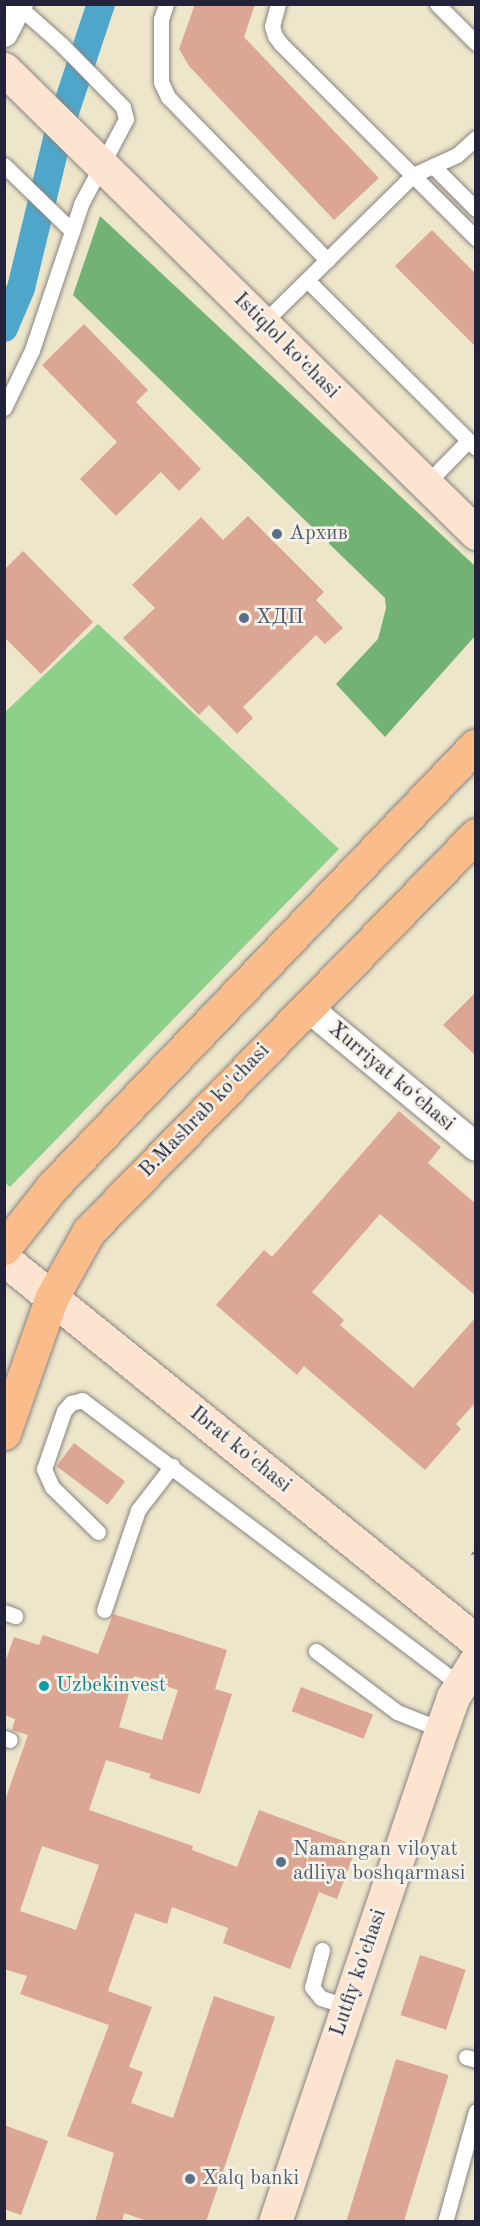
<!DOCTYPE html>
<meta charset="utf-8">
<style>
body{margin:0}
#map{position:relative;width:480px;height:2226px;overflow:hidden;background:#ede6ca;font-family:"Old Standard TT",serif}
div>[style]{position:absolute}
.green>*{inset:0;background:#8dd089}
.forest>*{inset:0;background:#72b275}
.canal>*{height:28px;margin:-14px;padding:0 14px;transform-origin:14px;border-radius:14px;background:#4ea7cb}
.building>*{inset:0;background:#dba693;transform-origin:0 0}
.path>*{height:4px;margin-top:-2px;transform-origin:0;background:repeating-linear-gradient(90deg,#888482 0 1.5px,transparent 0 6px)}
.roads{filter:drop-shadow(0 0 2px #888482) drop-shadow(0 0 2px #888482)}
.lane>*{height:15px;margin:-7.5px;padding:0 7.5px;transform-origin:7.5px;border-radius:7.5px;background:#fff}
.street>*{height:28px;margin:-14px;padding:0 14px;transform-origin:14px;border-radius:14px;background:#fff}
.secondary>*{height:33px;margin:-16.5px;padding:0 16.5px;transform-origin:16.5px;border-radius:16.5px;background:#fde4d0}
.primary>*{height:33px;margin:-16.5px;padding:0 16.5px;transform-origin:16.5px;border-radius:16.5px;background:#f9bc8a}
.dots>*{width:16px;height:16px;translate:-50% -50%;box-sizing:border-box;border:3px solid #f7f3e8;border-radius:50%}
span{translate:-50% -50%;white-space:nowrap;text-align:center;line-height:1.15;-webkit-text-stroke:5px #f7f3e8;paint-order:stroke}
.street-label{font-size:21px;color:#22223b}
.service-label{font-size:21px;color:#4e5e75}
.left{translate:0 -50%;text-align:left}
.culture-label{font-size:21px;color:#0d838f}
.frame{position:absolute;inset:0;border:6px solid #22223b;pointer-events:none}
</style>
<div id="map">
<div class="green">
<i style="clip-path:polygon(98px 624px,339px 849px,10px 1187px,4px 1182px,5px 712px)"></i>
</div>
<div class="forest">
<i style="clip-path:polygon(100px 216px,475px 566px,475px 636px,385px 737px,336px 684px,378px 639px,386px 608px,385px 598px,73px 295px)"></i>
</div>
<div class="canal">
<i style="left:4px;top:328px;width:43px;rotate:-67deg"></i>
<i style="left:21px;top:288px;width:166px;rotate:-76.4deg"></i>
<i style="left:60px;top:127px;width:130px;rotate:-71.6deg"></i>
</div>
<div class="building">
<i style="clip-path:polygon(195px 4px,255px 4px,244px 37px,379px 178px,334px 220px,189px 66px,179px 49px)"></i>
<i style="clip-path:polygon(432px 230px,476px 274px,476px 347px,395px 266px)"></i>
<i style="clip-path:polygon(84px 324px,148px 390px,136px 402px,201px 469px,179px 491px,161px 472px,116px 516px,80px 479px,117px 442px,42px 365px)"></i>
<i style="clip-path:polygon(248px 516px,324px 592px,316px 600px,343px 628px,325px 644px,316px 635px,243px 707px,253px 718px,237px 734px,209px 705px,199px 715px,123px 638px,155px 608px,132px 585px,201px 517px,223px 540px)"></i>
<i style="clip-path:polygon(23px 551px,93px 622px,41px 674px,4px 637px,4px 570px)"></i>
<i style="clip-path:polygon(476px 992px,476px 1056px,443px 1025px)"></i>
<i style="clip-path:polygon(399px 1111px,441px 1147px,428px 1163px,476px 1204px,476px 1296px,380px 1214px,312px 1292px,344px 1320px,340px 1325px,413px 1388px,476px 1317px,476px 1402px,456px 1424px,461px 1429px,425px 1470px,304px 1366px,297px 1375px,216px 1305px,264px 1250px,272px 1257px)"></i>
<i style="left:74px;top:1443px;width:64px;height:29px;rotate:37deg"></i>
<i style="clip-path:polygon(evenodd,113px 1614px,227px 1650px,215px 1689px,232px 1694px,200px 1794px,149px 1778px,151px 1774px,106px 1760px,89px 1810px,193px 1846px,192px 1850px,237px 1867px,259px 1810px,357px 1846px,337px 1899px,319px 1892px,290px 1969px,223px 1943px,228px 1928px,172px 1907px,167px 1924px,135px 1913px,108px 1991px,152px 2007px,129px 2067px,143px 2072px,131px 2103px,173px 2118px,214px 1996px,275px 2017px,206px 2222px,150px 2222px,124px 2213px,122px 2222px,95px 2222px,114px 2153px,67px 2136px,109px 2025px,20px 1994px,27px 1976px,4px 1969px,4px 1803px,28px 1735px,12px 1730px,15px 1719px,4px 1715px,4px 1665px,14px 1637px,39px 1645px,43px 1635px,98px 1654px,113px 1614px,134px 1676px,178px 1690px,162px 1740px,119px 1727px,134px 1676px,113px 1614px,42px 1846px,99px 1865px,76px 1930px,20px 1911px,42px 1846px)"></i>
<i style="left:301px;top:1687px;width:77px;height:26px;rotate:21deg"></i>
<i style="left:420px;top:1955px;width:48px;height:63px;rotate:18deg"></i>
<i style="left:396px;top:2059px;width:55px;height:170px;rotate:17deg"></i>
<i style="clip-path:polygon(4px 2125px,48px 2141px,21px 2215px,4px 2209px)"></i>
</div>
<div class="path">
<i style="left:476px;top:1549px;width:6px;rotate:135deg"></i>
<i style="left:472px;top:1553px;width:5px;rotate:37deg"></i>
</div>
<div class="roads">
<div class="lane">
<i style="left:166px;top:4px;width:16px;rotate:108deg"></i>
<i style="left:161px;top:19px;width:63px;rotate:90deg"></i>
<i style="left:161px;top:82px;width:17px;rotate:65deg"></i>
<i style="left:168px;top:97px;width:228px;rotate:45.7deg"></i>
<i style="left:278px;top:4px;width:23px;rotate:105deg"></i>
<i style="left:272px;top:26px;width:10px;rotate:73deg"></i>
<i style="left:275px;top:36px;width:10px;rotate:53deg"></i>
<i style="left:281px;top:44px;width:275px;rotate:44.9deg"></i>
<i style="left:437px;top:4px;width:55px;rotate:45deg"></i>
<i style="left:4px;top:165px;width:95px;rotate:44.1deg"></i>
<i style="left:433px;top:166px;width:61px;rotate:45deg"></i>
<i style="left:307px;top:280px;width:238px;rotate:44.8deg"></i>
<i style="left:263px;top:323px;width:211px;rotate:-44.6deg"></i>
<i style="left:413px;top:175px;width:48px;rotate:-24.4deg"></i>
<i style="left:457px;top:155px;width:25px;rotate:-42deg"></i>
<i style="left:4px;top:408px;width:64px;rotate:-64.2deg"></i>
<i style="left:32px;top:350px;width:154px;rotate:-71.4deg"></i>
<i style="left:81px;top:204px;width:96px;rotate:-62.1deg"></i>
<i style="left:126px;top:119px;width:12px;rotate:-104deg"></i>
<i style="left:123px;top:107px;width:88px;rotate:-134.5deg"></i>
<i style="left:61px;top:44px;width:57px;rotate:-138.5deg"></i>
<i style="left:426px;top:484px;width:60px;rotate:-45.7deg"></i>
<i style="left:98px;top:1532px;width:64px;rotate:-135.6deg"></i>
<i style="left:52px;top:1487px;width:20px;rotate:-114deg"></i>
<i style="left:44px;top:1469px;width:61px;rotate:-71deg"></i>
<i style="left:64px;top:1411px;width:11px;rotate:-49deg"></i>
<i style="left:71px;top:1403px;width:11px;rotate:-15deg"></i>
<i style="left:82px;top:1400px;width:473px;rotate:37deg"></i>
<i style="left:104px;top:1610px;width:106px;rotate:-71.2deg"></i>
<i style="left:138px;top:1510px;width:56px;rotate:-52.3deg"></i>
<i style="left:4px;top:1612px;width:12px;rotate:20deg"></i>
<i style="left:316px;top:1651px;width:101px;rotate:37deg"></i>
<i style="left:397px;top:1712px;width:48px;rotate:21.8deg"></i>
<i style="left:4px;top:1738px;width:6px;rotate:18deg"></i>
<i style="left:322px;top:1950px;width:38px;rotate:105deg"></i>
<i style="left:312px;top:1987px;width:14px;rotate:51deg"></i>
<i style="left:321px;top:1998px;width:28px;rotate:18deg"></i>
<i style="left:466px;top:2057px;width:10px;rotate:17deg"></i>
<i style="left:445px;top:2222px;width:115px;rotate:-74.4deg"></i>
</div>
<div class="street">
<i style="left:4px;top:33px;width:33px;rotate:-63deg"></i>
<i style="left:307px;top:1007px;width:219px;rotate:39.6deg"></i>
</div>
<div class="secondary">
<i style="left:4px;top:69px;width:662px;rotate:44.51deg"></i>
<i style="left:4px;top:1259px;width:607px;rotate:38.98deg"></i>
<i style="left:275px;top:2222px;width:507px;rotate:-71.35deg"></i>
<i style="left:437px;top:1742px;width:48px;rotate:-70.4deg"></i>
<i style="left:453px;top:1697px;width:44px;rotate:-58.1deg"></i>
</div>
<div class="primary">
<i style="left:4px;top:1248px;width:78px;rotate:-51.8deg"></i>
<i style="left:52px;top:1187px;width:612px;rotate:-46.19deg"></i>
<i style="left:4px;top:1433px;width:144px;rotate:-70.6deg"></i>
<i style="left:52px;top:1297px;width:76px;rotate:-60.7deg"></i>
<i style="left:89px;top:1231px;width:554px;rotate:-45.66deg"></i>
</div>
</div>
<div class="dots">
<i style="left:277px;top:534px;background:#5c6f8a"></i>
<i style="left:244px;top:618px;background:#5c6f8a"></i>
<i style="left:44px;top:1686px;background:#0f9aa8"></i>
<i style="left:281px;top:1862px;background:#5c6f8a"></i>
<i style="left:190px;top:2179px;background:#5c6f8a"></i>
</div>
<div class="street-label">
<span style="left:286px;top:346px;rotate:45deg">Istiqlol koʻchasi</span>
<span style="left:391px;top:1077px;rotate:40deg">Xurriyat ko‘chasi</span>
<span style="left:205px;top:1111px;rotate:-46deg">B.Mashrab ko'chasi</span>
<span style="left:240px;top:1450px;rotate:39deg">Ibrat ko'chasi</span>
<span style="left:359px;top:1973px;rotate:-71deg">Lutfiy ko'chasi</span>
</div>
<div class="service-label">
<span class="left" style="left:289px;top:534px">Архив</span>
<span class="left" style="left:256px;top:618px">ХДП</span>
<span class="left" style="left:293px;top:1862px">Namangan viloyat<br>adliya boshqarmasi</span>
<span class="left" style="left:202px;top:2179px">Xalq banki</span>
</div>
<div class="culture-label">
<span class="left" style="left:56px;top:1686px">Uzbekinvest</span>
</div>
<div class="frame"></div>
</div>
